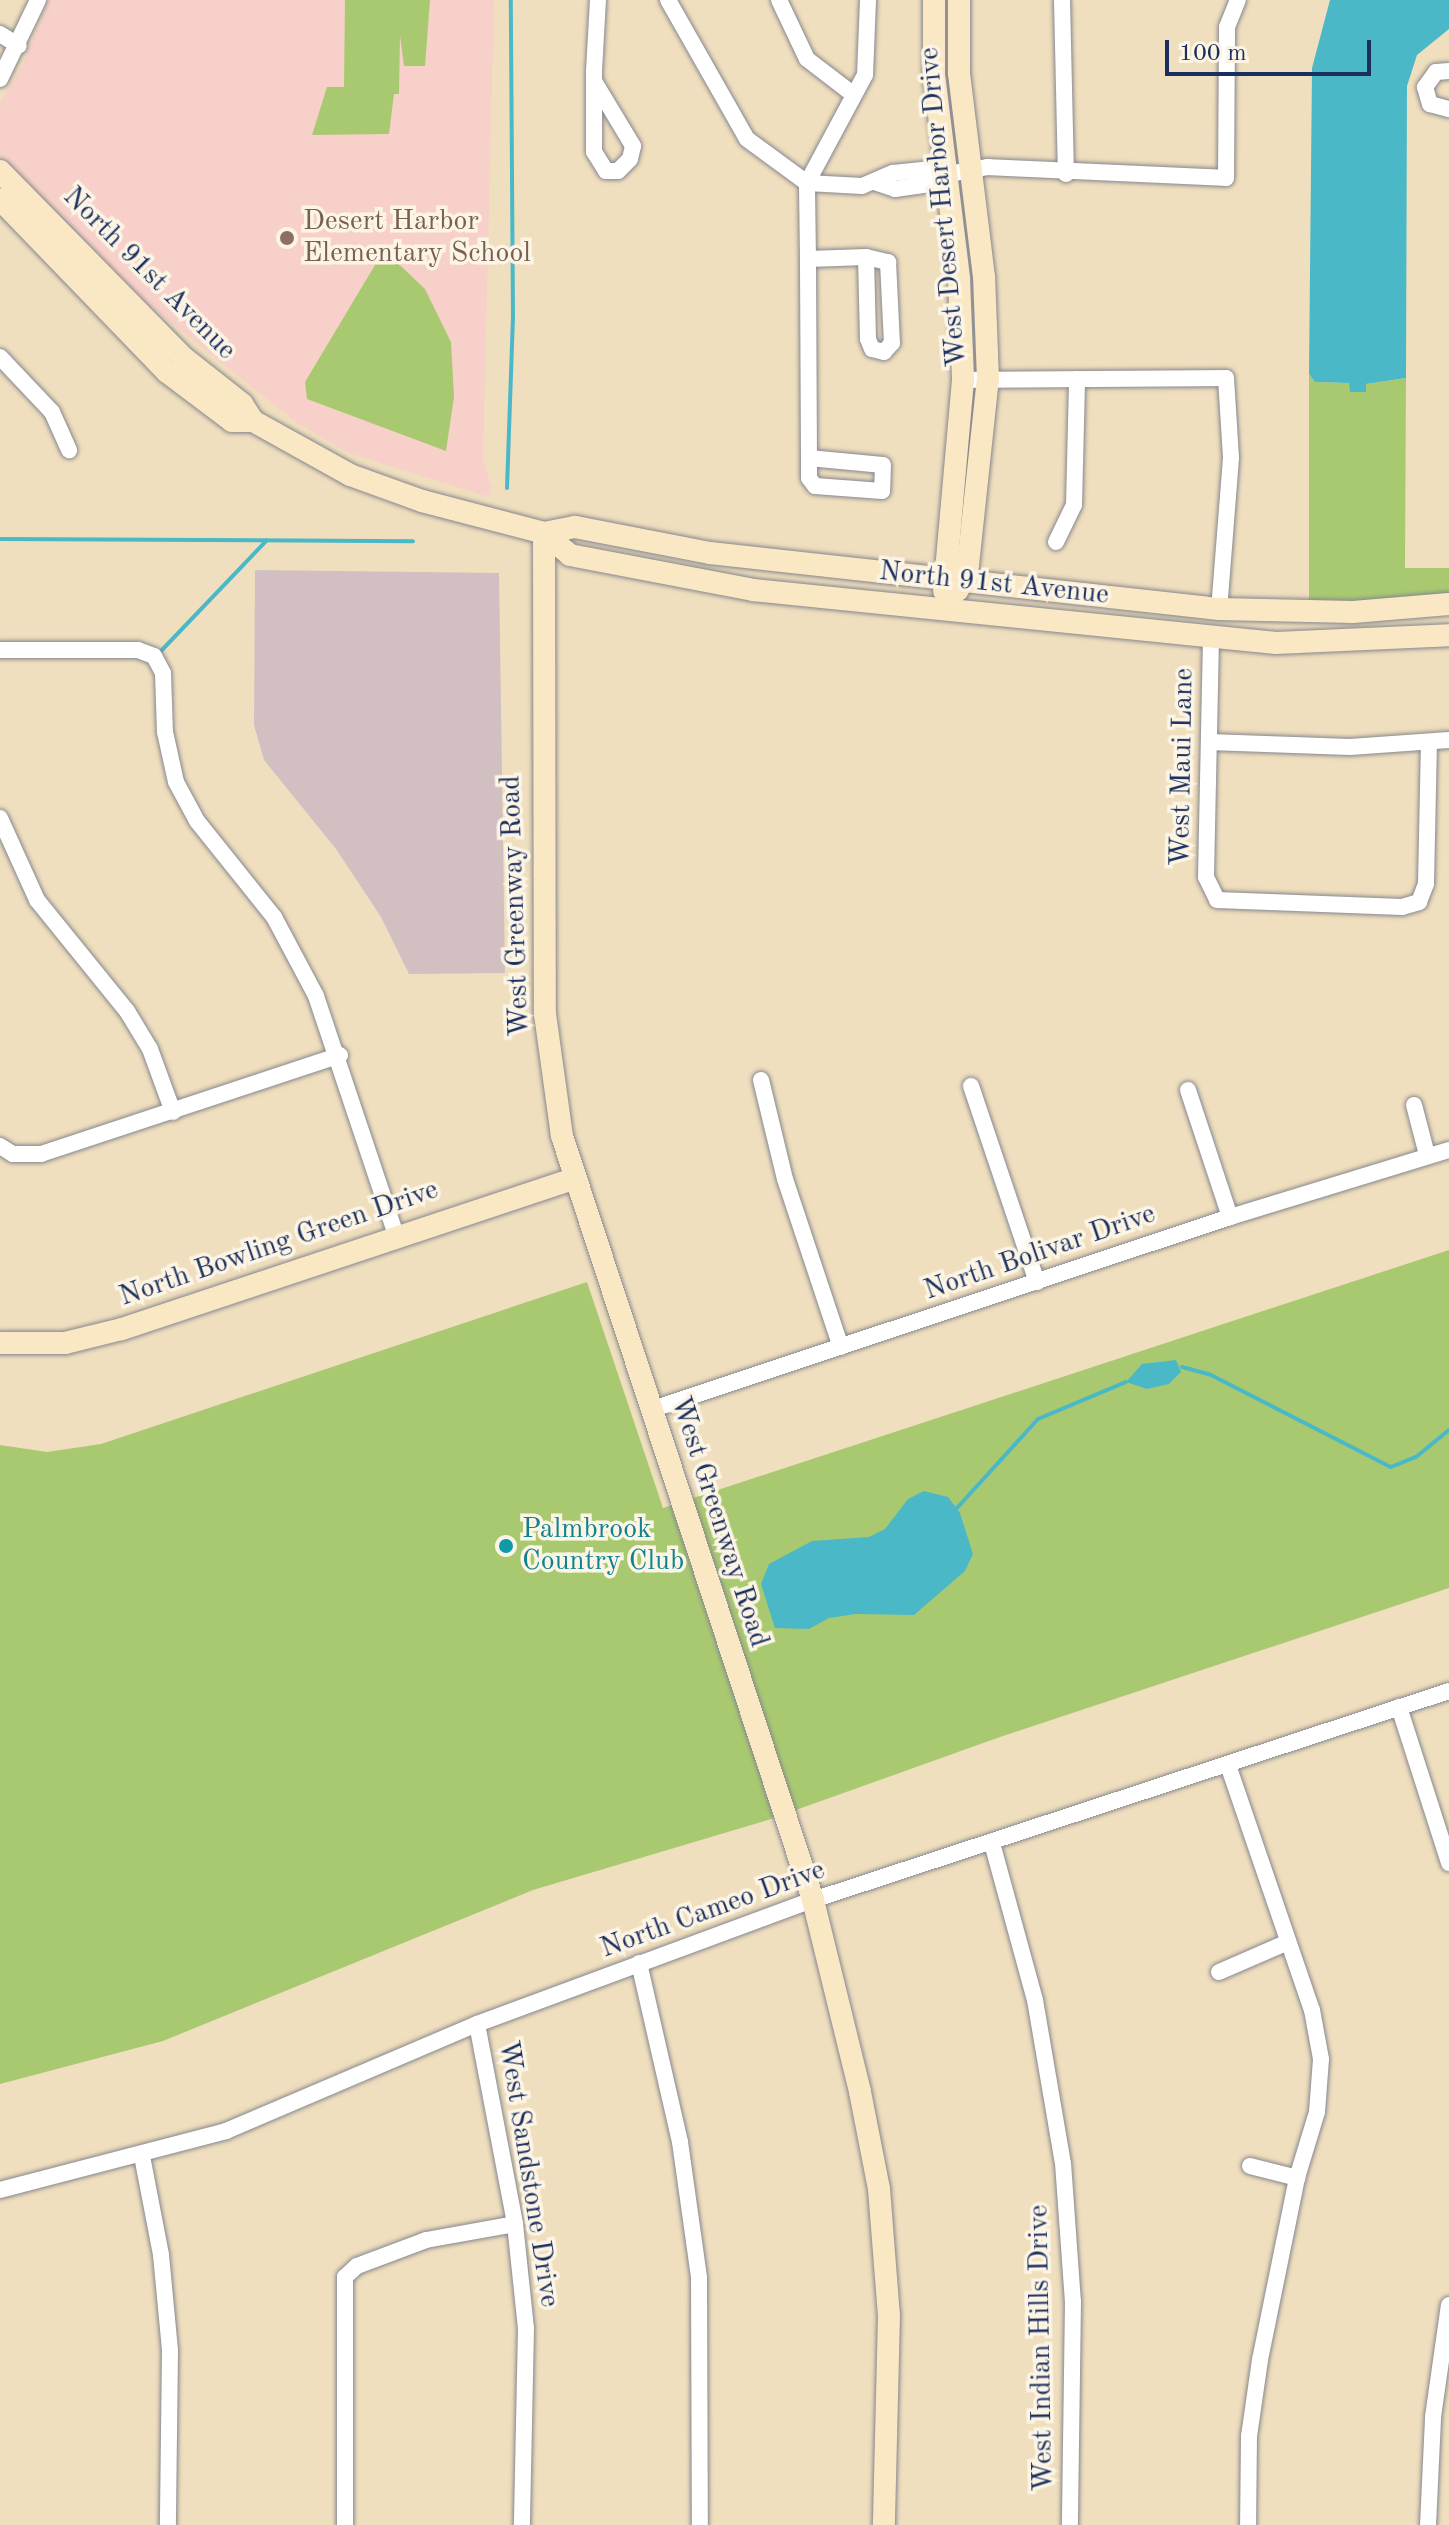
<!DOCTYPE html>
<style>
body{margin:0}
#map{position:relative;width:1449px;height:2525px;overflow:hidden;background:#f0dfbe;font-family:"Old Standard TT",serif}
div>[style]{position:absolute}
.built>*{inset:0;background:#f7d1c9}
.industrial>*{inset:0;background:#d2bfc1}
.green>*{inset:0;background:#a9c971}
.water>*{inset:0;background:#4bb8c7}
.stream>*{height:4px;margin:-2px;padding:0 2px;transform-origin:2px;border-radius:2px;background:#4bb8c7}
.roads{filter:drop-shadow(0 0 2px #86878e) drop-shadow(0 0 2px #86878e)}
.street>*{height:16px;margin:-8px;padding:0 8px;transform-origin:8px;border-radius:8px;background:#fff}
.secondary>*{height:22px;margin:-11px;padding:0 11px;transform-origin:11px;border-radius:11px;background:#fae7c3}
.dots>*{width:22px;height:22px;translate:-50% -50%;box-sizing:border-box;border:4px solid #fcf5e5;border-radius:50%}
span{translate:-50% -50%;white-space:nowrap;text-align:center;line-height:1.15;-webkit-text-stroke:7px #fcf5e5;paint-order:stroke}
.street-label{font-size:28px;color:#1b2f5e}
.education-label{font-size:28px;color:#785e54}
.left{translate:0 -50%;text-align:left}
.culture-label{font-size:28px;color:#0d838f}
.scale{position:absolute;left:1165px;top:40px;width:206px;height:36px;box-sizing:border-box;border:4px solid #1b2f5e;border-top:0;padding-left:10px;font-size:24px;line-height:28px;white-space:nowrap;color:#1b2f5e;-webkit-text-stroke:6px #fcf5e5;paint-order:stroke}
</style>
<div id="map">
<div class="built">
<i style="clip-path:polygon(48px 0,494px 0,483px 460px,492px 488px,489px 497px,348px 453px,297px 423px,141px 299px,0 157px,0 102px,23px 64px)"></i>
</div>
<div class="industrial">
<i style="clip-path:polygon(255px 570px,499px 573px,505px 973px,409px 974px,381px 917px,336px 849px,264px 760px,254px 725px)"></i>
</div>
<div class="green">
<i style="clip-path:polygon(345px 0,430px 0,425px 66px,404px 66px,400px 36px,399px 94px,394px 94px,389px 134px,312px 135px,327px 87px,344px 87px)"></i>
<i style="clip-path:polygon(384px 250px,425px 289px,451px 342px,454px 397px,446px 451px,307px 399px,305px 382px)"></i>
<i style="clip-path:polygon(1309px 374px,1315px 382px,1350px 383px,1350px 391px,1365px 392px,1366px 384px,1406px 378px,1405px 568px,1449px 568px,1449px 595px,1309px 604px)"></i>
<i style="clip-path:polygon(1449px 1250px,1449px 1588px,1000px 1737px,768px 1820px,533px 1890px,163px 2041px,0 2084px,0 1445px,47px 1452px,101px 1444px,587px 1282px,663px 1508px)"></i>
</div>
<div class="water">
<i style="clip-path:polygon(1330px 0,1449px 0,1449px 29px,1417px 55px,1407px 86px,1406px 378px,1366px 384px,1366px 392px,1350px 392px,1349px 383px,1315px 382px,1309px 374px,1312px 68px)"></i>
<i style="clip-path:polygon(1176px 1360px,1181px 1372px,1169px 1384px,1147px 1389px,1126px 1382px,1142px 1364px)"></i>
<i style="clip-path:polygon(924px 1491px,948px 1497px,960px 1513px,973px 1554px,965px 1571px,914px 1615px,856px 1614px,829px 1618px,809px 1629px,775px 1628px,761px 1584px,769px 1564px,812px 1541px,869px 1537px,885px 1529px,908px 1499px)"></i>
</div>
<div class="stream">
<i style="left:507px;top:488px;width:170px;rotate:-88deg"></i>
<i style="left:513px;top:318px;width:318px;rotate:-90.4deg"></i>
<i style="left:0;top:539px;width:413px;rotate:0.3deg"></i>
<i style="left:161px;top:651px;width:153px;rotate:-46.3deg"></i>
<i style="left:1182px;top:1367px;width:28px;rotate:15deg"></i>
<i style="left:1209px;top:1374px;width:204px;rotate:27.1deg"></i>
<i style="left:1391px;top:1467px;width:27px;rotate:-22deg"></i>
<i style="left:1416px;top:1457px;width:43px;rotate:-39.3deg"></i>
<i style="left:957px;top:1508px;width:120px;rotate:-47.7deg"></i>
<i style="left:1038px;top:1419px;width:95px;rotate:-22.8deg"></i>
</div>
<div class="roads">
<div class="street">
<i style="left:668px;top:0;width:160px;rotate:60.4deg"></i>
<i style="left:747px;top:139px;width:74px;rotate:36.3deg"></i>
<i style="left:807px;top:183px;width:55px;rotate:3.1deg"></i>
<i style="left:862px;top:186px;width:34px;rotate:-23deg"></i>
<i style="left:893px;top:173px;width:37px;rotate:-6deg"></i>
<i style="left:930px;top:169px;width:14px;rotate:25deg"></i>
<i style="left:779px;top:0;width:65px;rotate:64.6deg"></i>
<i style="left:807px;top:59px;width:59px;rotate:37.5deg"></i>
<i style="left:1062px;top:0;width:174px;rotate:88.7deg"></i>
<i style="left:0;top:34px;width:22px;rotate:32deg"></i>
<i style="left:1449px;top:71px;width:13px;rotate:176deg"></i>
<i style="left:1436px;top:72px;width:19px;rotate:126deg"></i>
<i style="left:1425px;top:87px;width:18px;rotate:74deg"></i>
<i style="left:1430px;top:104px;width:20px;rotate:15deg"></i>
<i style="left:0;top:79px;width:88px;rotate:-64.3deg"></i>
<i style="left:594px;top:81px;width:76px;rotate:59deg"></i>
<i style="left:633px;top:146px;width:13px;rotate:103deg"></i>
<i style="left:630px;top:159px;width:17px;rotate:135deg"></i>
<i style="left:618px;top:171px;width:12px;rotate:180deg"></i>
<i style="left:606px;top:171px;width:22px;rotate:-122deg"></i>
<i style="left:594px;top:152px;width:81px;rotate:-90deg"></i>
<i style="left:594px;top:71px;width:71px;rotate:-86.8deg"></i>
<i style="left:877px;top:183px;width:19px;rotate:18deg"></i>
<i style="left:895px;top:189px;width:37px;rotate:-8deg"></i>
<i style="left:932px;top:184px;width:14px;rotate:-39deg"></i>
<i style="left:943px;top:175px;width:46px;rotate:-10.1deg"></i>
<i style="left:988px;top:167px;width:238px;rotate:2.6deg"></i>
<i style="left:1226px;top:178px;width:151px;rotate:-89.6deg"></i>
<i style="left:1227px;top:27px;width:29px;rotate:-68deg"></i>
<i style="left:808px;top:259px;width:58px;rotate:-2deg"></i>
<i style="left:866px;top:257px;width:23px;rotate:13deg"></i>
<i style="left:888px;top:262px;width:81px;rotate:87.2deg"></i>
<i style="left:892px;top:343px;width:12px;rotate:132deg"></i>
<i style="left:884px;top:352px;width:12px;rotate:-166deg"></i>
<i style="left:872px;top:349px;width:11px;rotate:-112deg"></i>
<i style="left:868px;top:339px;width:82px;rotate:-91.4deg"></i>
<i style="left:0;top:357px;width:76px;rotate:46.6deg"></i>
<i style="left:52px;top:412px;width:42px;rotate:65.9deg"></i>
<i style="left:963px;top:380px;width:263px;rotate:-0.4deg"></i>
<i style="left:1226px;top:378px;width:80px;rotate:86.4deg"></i>
<i style="left:1231px;top:458px;width:151px;rotate:94.5deg"></i>
<i style="left:809px;top:458px;width:74px;rotate:5.4deg"></i>
<i style="left:883px;top:465px;width:26px;rotate:92deg"></i>
<i style="left:882px;top:491px;width:67px;rotate:-175.7deg"></i>
<i style="left:815px;top:486px;width:10px;rotate:-127deg"></i>
<i style="left:809px;top:478px;width:20px;rotate:-90deg"></i>
<i style="left:809px;top:458px;width:199px;rotate:-90.3deg"></i>
<i style="left:808px;top:259px;width:76px;rotate:-90.8deg"></i>
<i style="left:807px;top:183px;width:123px;rotate:-61.8deg"></i>
<i style="left:865px;top:75px;width:75px;rotate:-87.7deg"></i>
<i style="left:1056px;top:542px;width:41px;rotate:-64.1deg"></i>
<i style="left:1074px;top:505px;width:126px;rotate:-88.6deg"></i>
<i style="left:1211px;top:638px;width:239px;rotate:91.2deg"></i>
<i style="left:1206px;top:877px;width:25px;rotate:64deg"></i>
<i style="left:1217px;top:900px;width:185px;rotate:2.2deg"></i>
<i style="left:1402px;top:907px;width:18px;rotate:-16deg"></i>
<i style="left:1419px;top:902px;width:19px;rotate:-69deg"></i>
<i style="left:1426px;top:884px;width:142px;rotate:-88.8deg"></i>
<i style="left:0;top:650px;width:138px"></i>
<i style="left:138px;top:650px;width:17px;rotate:21deg"></i>
<i style="left:154px;top:656px;width:19px;rotate:62deg"></i>
<i style="left:163px;top:673px;width:59px;rotate:88.1deg"></i>
<i style="left:165px;top:732px;width:51px;rotate:77.6deg"></i>
<i style="left:176px;top:782px;width:44px;rotate:61.7deg"></i>
<i style="left:197px;top:821px;width:123px;rotate:51.3deg"></i>
<i style="left:274px;top:917px;width:89px;rotate:62deg"></i>
<i style="left:316px;top:996px;width:252px;rotate:71.5deg"></i>
<i style="left:1209px;top:742px;width:141px;rotate:2deg"></i>
<i style="left:1350px;top:747px;width:99px;rotate:-4deg"></i>
<i style="left:0;top:818px;width:90px;rotate:65.7deg"></i>
<i style="left:37px;top:900px;width:143px;rotate:51deg"></i>
<i style="left:127px;top:1011px;width:44px;rotate:58.8deg"></i>
<i style="left:150px;top:1049px;width:67px;rotate:69.9deg"></i>
<i style="left:761px;top:1080px;width:102px;rotate:76.4deg"></i>
<i style="left:785px;top:1179px;width:177px;rotate:71.6deg"></i>
<i style="left:971px;top:1086px;width:207px;rotate:71.4deg"></i>
<i style="left:1188px;top:1090px;width:134px;rotate:71.7deg"></i>
<i style="left:1414px;top:1105px;width:52px;rotate:75.4deg"></i>
<i style="left:0;top:1146px;width:15px;rotate:32deg"></i>
<i style="left:13px;top:1154px;width:28px"></i>
<i style="left:41px;top:1154px;width:315px;rotate:-18.3deg"></i>
<i style="left:650px;top:1410px;width:611px;rotate:-18.41deg"></i>
<i style="left:1230px;top:1217px;width:229px;rotate:-17deg"></i>
<i style="left:1399px;top:1707px;width:164px;rotate:72.2deg"></i>
<i style="left:1228px;top:1765px;width:259px;rotate:71.1deg"></i>
<i style="left:1312px;top:2010px;width:50px;rotate:79.6deg"></i>
<i style="left:1321px;top:2059px;width:53px;rotate:94.3deg"></i>
<i style="left:1317px;top:2112px;width:69px;rotate:106.9deg"></i>
<i style="left:1297px;top:2178px;width:186px;rotate:101.5deg"></i>
<i style="left:1260px;top:2360px;width:77px;rotate:98.2deg"></i>
<i style="left:1249px;top:2436px;width:89px;rotate:90.6deg"></i>
<i style="left:992px;top:1843px;width:163px;rotate:74.7deg"></i>
<i style="left:1035px;top:2000px;width:165px;rotate:80.3deg"></i>
<i style="left:1063px;top:2163px;width:138px;rotate:85.9deg"></i>
<i style="left:1073px;top:2301px;width:224px;rotate:90.8deg"></i>
<i style="left:639px;top:1963px;width:184px;rotate:77.1deg"></i>
<i style="left:680px;top:2142px;width:137px;rotate:82deg"></i>
<i style="left:699px;top:2278px;width:247px;rotate:89.8deg"></i>
<i style="left:1219px;top:1972px;width:75px;rotate:-23.5deg"></i>
<i style="left:477px;top:2024px;width:204px;rotate:79.2deg"></i>
<i style="left:515px;top:2224px;width:105px;rotate:84deg"></i>
<i style="left:526px;top:2328px;width:197px;rotate:91.2deg"></i>
<i style="left:142px;top:2156px;width:101px;rotate:79.1deg"></i>
<i style="left:161px;top:2255px;width:96px;rotate:84.6deg"></i>
<i style="left:170px;top:2351px;width:174px;rotate:90.7deg"></i>
<i style="left:1250px;top:2166px;width:49px;rotate:14.3deg"></i>
<i style="left:0;top:2190px;width:234px;rotate:-14.6deg"></i>
<i style="left:226px;top:2131px;width:273px;rotate:-23.1deg"></i>
<i style="left:477px;top:2024px;width:358px;rotate:-20.3deg"></i>
<i style="left:813px;top:1900px;width:669px;rotate:-18.19deg"></i>
<i style="left:345px;top:2525px;width:248px;rotate:-90deg"></i>
<i style="left:345px;top:2277px;width:16px;rotate:-43deg"></i>
<i style="left:357px;top:2266px;width:74px;rotate:-20.6deg"></i>
<i style="left:426px;top:2240px;width:90px;rotate:-10.2deg"></i>
<i style="left:1428px;top:2525px;width:108px;rotate:-87.3deg"></i>
<i style="left:1433px;top:2417px;width:113px;rotate:-81.9deg"></i>
</div>
<div class="secondary">
<i style="left:934px;top:0;width:74px;rotate:90deg"></i>
<i style="left:934px;top:74px;width:207px;rotate:83deg"></i>
<i style="left:959px;top:279px;width:101px;rotate:87.7deg"></i>
<i style="left:963px;top:380px;width:212px;rotate:95.1deg"></i>
<i style="left:0;top:171px;width:262px;rotate:45.5deg"></i>
<i style="left:184px;top:358px;width:74px;rotate:38.4deg"></i>
<i style="left:242px;top:404px;width:20px;rotate:57deg"></i>
<i style="left:253px;top:421px;width:111px;rotate:29.1deg"></i>
<i style="left:350px;top:475px;width:77px;rotate:19.9deg"></i>
<i style="left:422px;top:501px;width:126px;rotate:14.7deg"></i>
<i style="left:544px;top:533px;width:32px;rotate:-11deg"></i>
<i style="left:575px;top:527px;width:137px;rotate:10.9deg"></i>
<i style="left:710px;top:553px;width:512px;rotate:6.28deg"></i>
<i style="left:1219px;top:609px;width:134px;rotate:1.3deg"></i>
<i style="left:1353px;top:612px;width:96px;rotate:-4.8deg"></i>
<i style="left:0;top:199px;width:240px;rotate:46deg"></i>
<i style="left:167px;top:372px;width:81px;rotate:37deg"></i>
<i style="left:232px;top:421px;width:21px"></i>
<i style="left:544px;top:533px;width:481px;rotate:89.9deg"></i>
<i style="left:545px;top:1014px;width:123px;rotate:82.1deg"></i>
<i style="left:562px;top:1136px;width:804px;rotate:71.81deg"></i>
<i style="left:813px;top:1900px;width:198px;rotate:76.2deg"></i>
<i style="left:860px;top:2092px;width:99px;rotate:78.9deg"></i>
<i style="left:879px;top:2189px;width:126px;rotate:85.5deg"></i>
<i style="left:889px;top:2315px;width:210px;rotate:91.4deg"></i>
<i style="left:544px;top:533px;width:34px;rotate:40deg"></i>
<i style="left:570px;top:555px;width:186px;rotate:10.8deg"></i>
<i style="left:753px;top:590px;width:526px;rotate:5.79deg"></i>
<i style="left:1276px;top:643px;width:173px;rotate:-2.6deg"></i>
<i style="left:958px;top:590px;width:27px;rotate:-68deg"></i>
<i style="left:968px;top:565px;width:187px;rotate:-83.9deg"></i>
<i style="left:988px;top:379px;width:102px;rotate:-92.2deg"></i>
<i style="left:984px;top:277px;width:206px;rotate:-97deg"></i>
<i style="left:959px;top:73px;width:73px;rotate:-90deg"></i>
<i style="left:0;top:1343px;width:65px"></i>
<i style="left:65px;top:1343px;width:59px;rotate:-13.8deg"></i>
<i style="left:122px;top:1329px;width:475px;rotate:-18.4deg"></i>
</div>
</div>
<div class="dots">
<i style="left:287px;top:238px;background:#8d6e63"></i>
<i style="left:506px;top:1546px;background:#0f9aa8"></i>
</div>
<div class="street-label">
<span style="left:944px;top:207px;rotate:-95deg">West Desert Harbor Drive</span>
<span style="left:149px;top:274px;rotate:45deg">North 91st Avenue</span>
<span style="left:994px;top:584px;rotate:6deg">North 91st Avenue</span>
<span style="left:1183px;top:767px;rotate:-89deg">West Maui Lane</span>
<span style="left:516px;top:906px;rotate:-92deg">West Greenway Road</span>
<span style="left:279px;top:1244px;rotate:-19deg">North Bowling Green Drive</span>
<span style="left:1040px;top:1253px;rotate:-19deg">North Bolivar Drive</span>
<span style="left:719px;top:1522px;rotate:72deg">West Greenway Road</span>
<span style="left:713px;top:1910px;rotate:-20deg">North Cameo Drive</span>
<span style="left:528px;top:2174px;rotate:81deg">West Sandstone Drive</span>
<span style="left:1042px;top:2348px;rotate:-91deg">West Indian Hills Drive</span>
</div>
<div class="education-label">
<span class="left" style="left:303px;top:238px">Desert Harbor<br>Elementary School</span>
</div>
<div class="culture-label">
<span class="left" style="left:522px;top:1546px">Palmbrook<br>Country Club</span>
</div>
<div class="scale">100 m</div>
</div>
